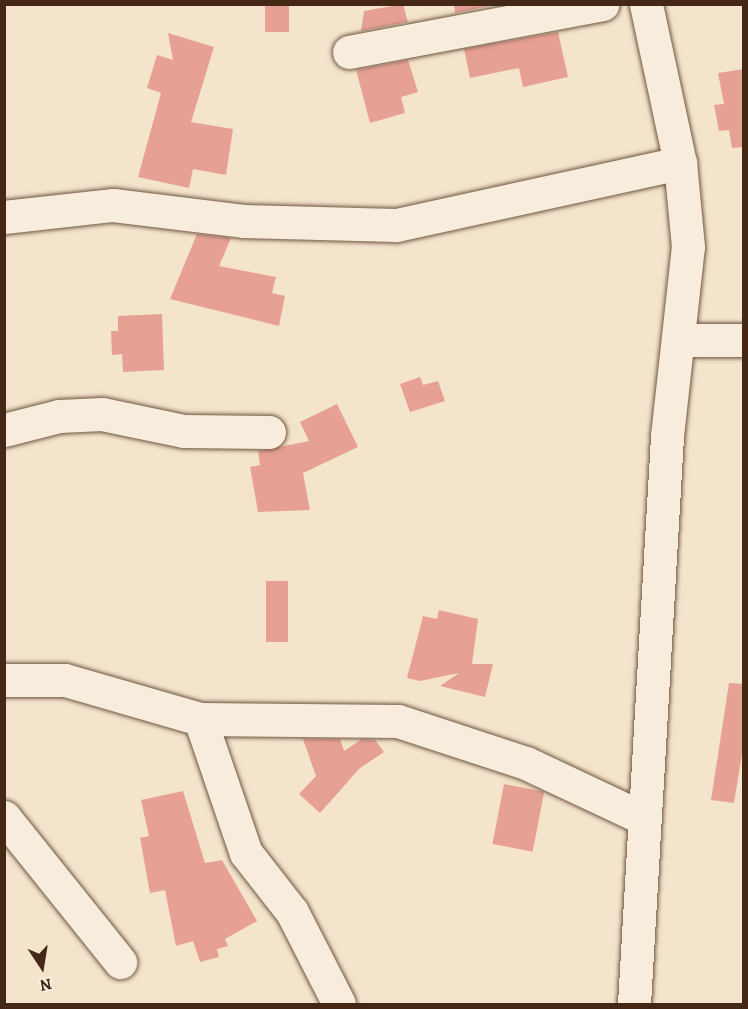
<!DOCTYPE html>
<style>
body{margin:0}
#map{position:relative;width:748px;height:1009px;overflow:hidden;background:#f4e4cb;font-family:Alegreya,serif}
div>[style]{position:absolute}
.building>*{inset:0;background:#e7a194;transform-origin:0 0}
.roads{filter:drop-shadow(0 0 2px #705642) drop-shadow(0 0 2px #705642)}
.street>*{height:33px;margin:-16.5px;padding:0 16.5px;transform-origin:16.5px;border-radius:16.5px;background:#f8eddd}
.secondary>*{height:33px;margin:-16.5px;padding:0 16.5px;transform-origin:16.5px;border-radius:16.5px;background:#f8eddd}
span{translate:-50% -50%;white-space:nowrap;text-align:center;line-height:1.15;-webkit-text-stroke:6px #f8eddd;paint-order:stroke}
.frame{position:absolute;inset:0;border:6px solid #442714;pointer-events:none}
.north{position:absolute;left:12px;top:937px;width:60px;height:60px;-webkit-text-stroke:4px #f8eddd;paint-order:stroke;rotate:168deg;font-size:16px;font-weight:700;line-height:24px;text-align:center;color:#442714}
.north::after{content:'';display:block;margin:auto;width:21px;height:27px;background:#442714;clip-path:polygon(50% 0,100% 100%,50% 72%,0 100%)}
</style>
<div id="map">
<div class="building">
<i style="left:265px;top:4px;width:24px;height:28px"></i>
<i style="clip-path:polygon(403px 4px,408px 22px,361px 31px,364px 11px)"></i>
<i style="clip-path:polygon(454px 4px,499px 4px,455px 13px)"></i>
<i style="clip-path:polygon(558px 32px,568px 77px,523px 87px,519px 68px,470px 78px,464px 49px)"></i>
<i style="clip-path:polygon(168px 33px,214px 47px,191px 122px,233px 129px,226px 175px,193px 169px,189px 188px,138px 177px,161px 93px,147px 88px,157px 55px,173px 60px)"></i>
<i style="clip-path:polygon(408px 60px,418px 92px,401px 97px,405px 113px,370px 123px,356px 70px)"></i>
<i style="clip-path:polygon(744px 69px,744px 147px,732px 148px,729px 130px,719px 131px,714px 105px,724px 104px,718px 73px)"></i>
<i style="clip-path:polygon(197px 234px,231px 238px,219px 266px,276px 277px,272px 293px,285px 296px,279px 326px,170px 299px)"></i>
<i style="clip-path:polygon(162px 314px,164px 370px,123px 372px,122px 354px,112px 355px,111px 331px,118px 331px,118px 316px)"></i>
<i style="clip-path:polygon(420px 377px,423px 385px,438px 381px,445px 401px,410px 412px,400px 384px)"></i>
<i style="clip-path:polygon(337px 404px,358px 447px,303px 473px,310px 510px,258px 512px,250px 467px,260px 465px,258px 451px,309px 441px,300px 422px)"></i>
<i style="left:266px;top:581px;width:22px;height:61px"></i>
<i style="clip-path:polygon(439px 610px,478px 619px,472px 664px,493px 664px,485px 697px,440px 686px,459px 673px,420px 681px,407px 678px,423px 616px,437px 619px)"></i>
<i style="clip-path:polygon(729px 683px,744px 684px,744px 742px,734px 803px,711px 800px)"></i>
<i style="clip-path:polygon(303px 739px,340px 739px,344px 751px,362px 739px,375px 740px,384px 752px,360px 768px,320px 813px,299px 794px,316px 776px)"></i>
<i style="left:504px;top:784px;width:41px;height:61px;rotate:11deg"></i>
<i style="clip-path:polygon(183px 791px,205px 863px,222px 860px,257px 921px,225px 939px,228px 946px,217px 949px,219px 957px,200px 962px,193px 941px,176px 946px,165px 890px,150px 893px,140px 838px,149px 836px,141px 800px)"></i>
</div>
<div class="roads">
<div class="street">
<i style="left:349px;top:52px;width:258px;rotate:-10.7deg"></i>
<i style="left:4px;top:217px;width:110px;rotate:-6.3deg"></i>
<i style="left:113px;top:205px;width:131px;rotate:7deg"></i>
<i style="left:243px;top:221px;width:153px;rotate:1.5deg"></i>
<i style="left:396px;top:225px;width:291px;rotate:-12.3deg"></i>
<i style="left:680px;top:340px;width:64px"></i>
<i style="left:4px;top:430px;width:57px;rotate:-14.3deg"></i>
<i style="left:59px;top:416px;width:43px;rotate:-2.7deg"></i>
<i style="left:102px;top:414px;width:84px;rotate:11.7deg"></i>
<i style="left:184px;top:431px;width:85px;rotate:0.7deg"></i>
<i style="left:4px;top:680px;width:61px"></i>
<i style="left:65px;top:680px;width:141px;rotate:16.1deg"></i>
<i style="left:200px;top:719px;width:198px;rotate:0.6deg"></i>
<i style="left:398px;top:721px;width:135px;rotate:18.2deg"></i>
<i style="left:526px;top:763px;width:127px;rotate:25.2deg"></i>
<i style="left:200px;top:719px;width:142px;rotate:71.1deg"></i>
<i style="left:246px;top:853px;width:75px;rotate:52.1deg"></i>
<i style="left:292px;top:912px;width:103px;rotate:62.9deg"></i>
<i style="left:4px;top:817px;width:186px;rotate:51.3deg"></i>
</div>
<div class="secondary">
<i style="left:634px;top:1004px;width:569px;rotate:-86.67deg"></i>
<i style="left:667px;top:436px;width:190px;rotate:-83.7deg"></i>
<i style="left:688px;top:247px;width:84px;rotate:-95.4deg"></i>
<i style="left:680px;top:163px;width:163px;rotate:-102.1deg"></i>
</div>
</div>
<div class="frame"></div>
<div class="north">N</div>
</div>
